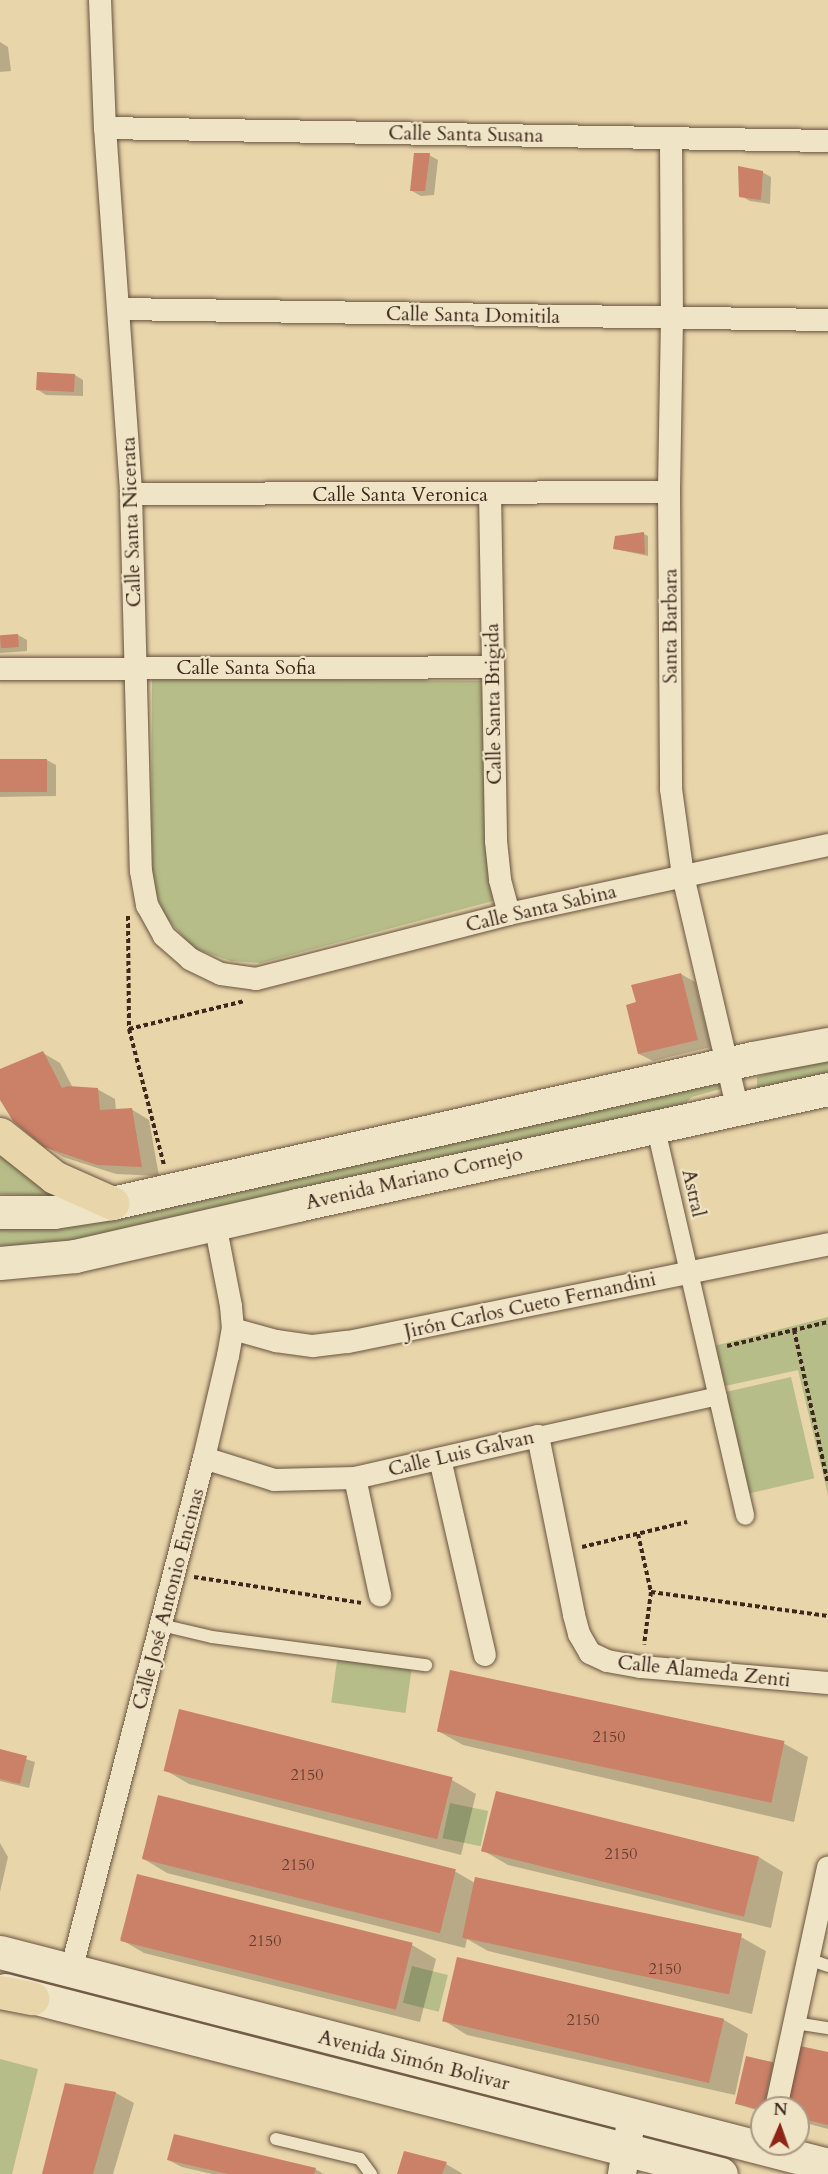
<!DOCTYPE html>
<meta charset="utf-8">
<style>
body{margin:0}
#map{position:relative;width:828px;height:2174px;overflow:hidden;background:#e8d5a9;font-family:Cardo,serif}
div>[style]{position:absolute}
.green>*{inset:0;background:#b6bd88;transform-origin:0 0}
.shadow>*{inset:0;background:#0003}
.building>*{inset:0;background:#cb8068;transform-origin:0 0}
.path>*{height:4px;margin-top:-2px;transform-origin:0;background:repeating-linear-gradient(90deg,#3e281d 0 4.5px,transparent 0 7.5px)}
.roads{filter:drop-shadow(0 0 2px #685340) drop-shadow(0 0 2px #685340)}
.service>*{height:12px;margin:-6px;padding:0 6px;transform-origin:6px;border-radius:6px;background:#f0e4c7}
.pedestrian>*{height:18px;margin:-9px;padding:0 9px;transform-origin:9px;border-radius:9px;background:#f0e4c7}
.minor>*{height:22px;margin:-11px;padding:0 11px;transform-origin:11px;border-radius:11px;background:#f0e4c7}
.tertiary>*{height:28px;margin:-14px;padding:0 14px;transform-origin:14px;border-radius:14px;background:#f0e4c7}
.secondary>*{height:33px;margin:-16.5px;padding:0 16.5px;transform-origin:16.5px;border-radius:16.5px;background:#f0e4c7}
.primary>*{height:33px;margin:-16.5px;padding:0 16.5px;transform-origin:16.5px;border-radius:16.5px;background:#e8d5a9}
span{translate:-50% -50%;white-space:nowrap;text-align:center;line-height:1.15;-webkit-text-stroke:4.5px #f0e4c7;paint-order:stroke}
.number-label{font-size:16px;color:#613e30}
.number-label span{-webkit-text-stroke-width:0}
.street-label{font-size:20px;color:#3e281d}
.north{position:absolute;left:750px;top:2096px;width:60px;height:60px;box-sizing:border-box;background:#f0e4c7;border:2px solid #a99983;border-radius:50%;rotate:2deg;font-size:16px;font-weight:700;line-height:24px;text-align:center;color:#3e281d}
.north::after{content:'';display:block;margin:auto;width:21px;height:27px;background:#8f2418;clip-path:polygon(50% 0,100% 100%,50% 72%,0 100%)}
</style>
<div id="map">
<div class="green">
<i style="clip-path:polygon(152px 679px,481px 681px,493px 901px,261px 963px,231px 961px,193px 948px,166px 917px,151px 882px)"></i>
<i style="clip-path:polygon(828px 1053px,828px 1077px,757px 1090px,757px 1077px)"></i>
<i style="clip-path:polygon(717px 1077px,724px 1088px,692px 1097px,679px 1109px,78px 1244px,0 1246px,0 1221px)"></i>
<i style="clip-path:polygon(0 1147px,56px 1196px,0 1194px)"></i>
<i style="clip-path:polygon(828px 1317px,828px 1495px,798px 1370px,725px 1386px,714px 1346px)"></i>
<i style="left:791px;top:1377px;width:104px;height:67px;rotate:77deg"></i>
<i style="left:339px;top:1647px;width:75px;height:56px;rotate:8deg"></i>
<i style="left:450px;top:1803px;width:39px;height:36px;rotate:12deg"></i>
<i style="left:412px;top:1966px;width:37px;height:38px;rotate:14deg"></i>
<i style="clip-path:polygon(0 2059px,38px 2069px,12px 2174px,0 2174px)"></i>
</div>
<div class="shadow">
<i style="clip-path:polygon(0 42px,8px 47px,11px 71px,0 72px)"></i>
<i style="clip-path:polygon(429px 155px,438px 160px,434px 195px,421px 196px,412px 191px)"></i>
<i style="clip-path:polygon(762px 172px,771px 177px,770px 204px,750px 201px,741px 196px)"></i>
<i style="clip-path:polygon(75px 375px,83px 380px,83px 396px,46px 395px,38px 390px)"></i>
<i style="clip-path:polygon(644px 534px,648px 536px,648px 556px,615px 549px)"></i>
<i style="clip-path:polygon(18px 635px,27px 640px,27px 651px,0 653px,0 636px)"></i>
<i style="clip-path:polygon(0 760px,47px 760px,56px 765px,56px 796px,0 797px)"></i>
<i style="clip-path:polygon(681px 974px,695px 982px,711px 1047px,653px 1061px,639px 1054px,637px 1004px)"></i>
<i style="clip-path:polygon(43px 1053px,60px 1063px,73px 1088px,97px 1089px,115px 1099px,116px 1111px,131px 1109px,149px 1120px,159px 1176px,116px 1174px,63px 1157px,45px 1146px,0 1097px,0 1070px)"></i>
<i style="clip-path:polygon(180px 1711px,452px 1780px,476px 1794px,461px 1855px,189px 1784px,165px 1770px)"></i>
<i style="clip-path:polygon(438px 1731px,783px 1743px,808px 1757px,794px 1822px,463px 1745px)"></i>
<i style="clip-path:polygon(0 1751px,35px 1762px,29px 1788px,0 1781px)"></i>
<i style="clip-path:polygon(159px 1797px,456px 1872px,475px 1883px,741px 1937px,766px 1951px,752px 2014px,488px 1951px,467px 1939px,465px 1948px,167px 1873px,142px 1858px)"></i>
<i style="clip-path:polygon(0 1843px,8px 1857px,0 1892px)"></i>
<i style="clip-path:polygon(484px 1851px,759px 1857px,783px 1872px,771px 1928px,508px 1865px)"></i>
<i style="clip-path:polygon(138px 1876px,412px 1945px,436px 1959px,420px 2022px,144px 1953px,120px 1939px)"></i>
<i style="clip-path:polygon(458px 1958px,724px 2020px,748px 2034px,735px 2095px,467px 2035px,443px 2020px)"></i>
<i style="clip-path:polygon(828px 2054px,828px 2129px,798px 2121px,798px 2108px)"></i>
<i style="clip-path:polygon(772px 2063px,781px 2068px,772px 2108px,762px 2108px,762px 2112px,737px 2104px)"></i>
<i style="clip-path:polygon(66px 2085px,116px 2093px,134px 2103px,113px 2174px,43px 2174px)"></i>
<i style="clip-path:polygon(168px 2160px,315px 2169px,324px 2174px,212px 2174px,182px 2167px)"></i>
<i style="clip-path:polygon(446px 2164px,463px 2174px,399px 2174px)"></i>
</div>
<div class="building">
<i style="clip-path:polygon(414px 153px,430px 153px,425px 191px,410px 191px)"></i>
<i style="clip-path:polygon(738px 166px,763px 171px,761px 200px,739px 197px)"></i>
<i style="left:37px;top:372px;width:38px;height:18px;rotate:3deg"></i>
<i style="clip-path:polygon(644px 532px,645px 554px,613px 549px,615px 536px)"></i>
<i style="left:18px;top:634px;width:13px;height:18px;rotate:86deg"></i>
<i style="left:0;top:759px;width:47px;height:33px"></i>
<i style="clip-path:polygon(681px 973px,698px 1040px,638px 1054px,626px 1005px,636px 1002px,631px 985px)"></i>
<i style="clip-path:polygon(43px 1051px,62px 1088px,68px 1086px,98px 1088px,100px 1110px,132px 1108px,142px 1167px,97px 1165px,44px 1147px,13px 1121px,0 1100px,0 1069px)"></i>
<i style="left:450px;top:1670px;width:342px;height:63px;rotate:12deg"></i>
<i style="left:179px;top:1709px;width:282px;height:64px;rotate:14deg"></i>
<i style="clip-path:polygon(0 1749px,27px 1756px,20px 1784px,0 1779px)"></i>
<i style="left:496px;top:1791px;width:271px;height:62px;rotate:14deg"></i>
<i style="left:158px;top:1795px;width:307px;height:66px;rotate:14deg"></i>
<i style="left:137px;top:1874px;width:284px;height:69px;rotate:14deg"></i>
<i style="left:475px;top:1877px;width:273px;height:62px;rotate:12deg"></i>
<i style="left:457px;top:1957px;width:274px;height:66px;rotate:13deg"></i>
<i style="clip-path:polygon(800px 2046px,828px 2052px,828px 2125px,798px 2118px,798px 2108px,785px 2108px)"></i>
<i style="left:746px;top:2056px;width:28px;height:49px;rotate:13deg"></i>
<i style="clip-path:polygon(65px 2083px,116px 2092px,93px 2174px,42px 2174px)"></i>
<i style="clip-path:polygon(174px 2134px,316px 2168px,314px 2174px,228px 2174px,167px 2160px)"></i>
<i style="clip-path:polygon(404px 2151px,447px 2162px,442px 2174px,397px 2174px)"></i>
</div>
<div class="path">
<i style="left:128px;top:916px;width:113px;rotate:89.5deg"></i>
<i style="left:129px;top:1029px;width:140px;rotate:75.6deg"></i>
<i style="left:129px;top:1029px;width:119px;rotate:-13.6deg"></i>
<i style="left:794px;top:1330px;width:157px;rotate:77.5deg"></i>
<i style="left:727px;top:1346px;width:104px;rotate:-13.4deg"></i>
<i style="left:638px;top:1534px;width:59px;rotate:77.4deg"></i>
<i style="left:651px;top:1592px;width:53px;rotate:97.5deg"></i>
<i style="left:582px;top:1547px;width:108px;rotate:-13.4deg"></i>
<i style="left:194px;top:1577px;width:169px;rotate:8.8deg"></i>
<i style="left:651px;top:1592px;width:179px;rotate:7.7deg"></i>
</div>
<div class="roads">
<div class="service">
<i style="left:161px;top:1625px;width:52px;rotate:13.2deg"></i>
<i style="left:212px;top:1637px;width:216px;rotate:7.5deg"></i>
<i style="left:808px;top:1959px;width:21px;rotate:19deg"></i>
<i style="left:795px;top:2023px;width:33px;rotate:9deg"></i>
<i style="left:276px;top:2139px;width:86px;rotate:13.4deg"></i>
<i style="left:360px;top:2159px;width:19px;rotate:54deg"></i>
</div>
<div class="pedestrian">
<i style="left:655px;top:1125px;width:401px;rotate:77deg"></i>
<i style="left:538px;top:1436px;width:184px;rotate:-12.5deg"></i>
</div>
<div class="minor">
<i style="left:100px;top:0;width:128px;rotate:87.8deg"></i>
<i style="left:105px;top:128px;width:367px;rotate:85.9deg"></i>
<i style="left:131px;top:494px;width:377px;rotate:88.5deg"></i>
<i style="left:141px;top:871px;width:35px;rotate:80deg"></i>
<i style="left:147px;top:905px;width:35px;rotate:61deg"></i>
<i style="left:164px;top:936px;width:35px;rotate:41deg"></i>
<i style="left:190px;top:959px;width:34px;rotate:26deg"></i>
<i style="left:221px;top:974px;width:35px;rotate:8deg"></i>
<i style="left:256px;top:979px;width:261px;rotate:-14.4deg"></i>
<i style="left:509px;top:914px;width:326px;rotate:-12.2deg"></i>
<i style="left:105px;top:128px;width:723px;rotate:1.03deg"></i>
<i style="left:671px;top:138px;width:180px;rotate:89.7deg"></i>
<i style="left:672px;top:318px;width:174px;rotate:91deg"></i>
<i style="left:669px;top:492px;width:297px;rotate:89.6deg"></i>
<i style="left:671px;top:789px;width:88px;rotate:82.1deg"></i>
<i style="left:683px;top:876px;width:237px;rotate:76.8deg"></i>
<i style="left:119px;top:309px;width:709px;rotate:0.89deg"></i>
<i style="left:490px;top:493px;width:348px;rotate:89deg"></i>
<i style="left:496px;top:841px;width:39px;rotate:84deg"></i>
<i style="left:500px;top:880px;width:35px;rotate:75deg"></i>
<i style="left:131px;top:494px;width:538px;rotate:-0.21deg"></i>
<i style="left:0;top:669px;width:491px;rotate:-0.2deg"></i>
<i style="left:233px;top:1329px;width:45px;rotate:15.6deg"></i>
<i style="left:276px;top:1341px;width:37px;rotate:8deg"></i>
<i style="left:313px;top:1346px;width:35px;rotate:-7deg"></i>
<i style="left:348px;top:1342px;width:490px;rotate:-11.5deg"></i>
<i style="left:204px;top:1458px;width:73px;rotate:17.4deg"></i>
<i style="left:274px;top:1480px;width:81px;rotate:-1.4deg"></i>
<i style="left:355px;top:1478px;width:188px;rotate:-12.9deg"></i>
<i style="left:538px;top:1436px;width:183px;rotate:78.6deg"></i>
<i style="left:574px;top:1615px;width:20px;rotate:75deg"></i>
<i style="left:579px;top:1634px;width:22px;rotate:60deg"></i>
<i style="left:590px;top:1653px;width:19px;rotate:25deg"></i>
<i style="left:607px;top:1661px;width:35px;rotate:10deg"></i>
<i style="left:641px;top:1667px;width:188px;rotate:4.9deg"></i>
<i style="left:440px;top:1459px;width:201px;rotate:77.1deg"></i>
<i style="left:355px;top:1478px;width:120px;rotate:77.9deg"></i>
<i style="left:71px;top:1971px;width:530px;rotate:-75.47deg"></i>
<i style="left:204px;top:1458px;width:105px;rotate:-76.8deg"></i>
<i style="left:228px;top:1356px;width:27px;rotate:-80deg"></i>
<i style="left:233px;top:1329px;width:23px;rotate:-95deg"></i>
<i style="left:231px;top:1306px;width:84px;rotate:-101deg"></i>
<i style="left:776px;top:2108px;width:246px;rotate:-77.8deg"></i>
</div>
<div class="tertiary">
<i style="left:622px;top:2174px;width:59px;rotate:-80.2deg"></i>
</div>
<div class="secondary">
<i style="left:0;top:1212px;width:54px"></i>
<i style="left:54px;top:1212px;width:59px;rotate:-8.8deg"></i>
<i style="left:112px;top:1203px;width:657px;rotate:-12.75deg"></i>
<i style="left:753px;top:1058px;width:76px;rotate:-10.6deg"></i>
<i style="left:0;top:1263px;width:75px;rotate:-5.3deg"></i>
<i style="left:75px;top:1256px;width:228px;rotate:-12.9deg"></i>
<i style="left:297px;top:1205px;width:544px;rotate:-12.32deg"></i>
<i style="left:0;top:1952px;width:855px;rotate:14.43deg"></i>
<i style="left:5px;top:1990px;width:739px;rotate:14.41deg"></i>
</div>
<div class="primary">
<i style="left:0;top:1134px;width:69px;rotate:38.5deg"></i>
<i style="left:54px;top:1177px;width:64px;rotate:24.1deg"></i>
<i style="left:0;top:1992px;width:33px;rotate:11deg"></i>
</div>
</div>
<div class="number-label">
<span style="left:609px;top:1737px">2150</span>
<span style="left:307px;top:1775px">2150</span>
<span style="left:621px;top:1854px">2150</span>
<span style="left:298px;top:1865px">2150</span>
<span style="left:265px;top:1941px">2150</span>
<span style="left:665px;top:1969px">2150</span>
<span style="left:583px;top:2020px">2150</span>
</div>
<div class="street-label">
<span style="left:466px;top:134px;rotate:1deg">Calle Santa Susana</span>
<span style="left:473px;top:315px;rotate:1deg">Calle Santa Domitila</span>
<span style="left:400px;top:494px">Calle Santa Veronica</span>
<span style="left:131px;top:522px;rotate:-92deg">Calle Santa Nicerata</span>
<span style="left:670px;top:626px;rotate:-90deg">Santa Barbara</span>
<span style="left:246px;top:667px">Calle Santa Sofia</span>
<span style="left:493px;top:704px;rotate:-91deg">Calle Santa Brigida</span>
<span style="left:541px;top:908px;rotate:-13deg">Calle Santa Sabina</span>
<span style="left:414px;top:1178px;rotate:-13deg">Avenida Mariano Cornejo</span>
<span style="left:694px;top:1193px;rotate:77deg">Astral</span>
<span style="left:530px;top:1305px;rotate:-12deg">Jirón Carlos Cueto Fernandini</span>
<span style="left:461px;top:1453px;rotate:-13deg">Calle Luis Galvan</span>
<span style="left:168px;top:1599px;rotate:-75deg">Calle José Antonio Encinas</span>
<span style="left:704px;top:1671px;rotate:6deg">Calle Alameda Zenti</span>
<span style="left:414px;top:2060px;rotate:14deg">Avenida Simón Bolivar</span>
</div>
<div class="north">N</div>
</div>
